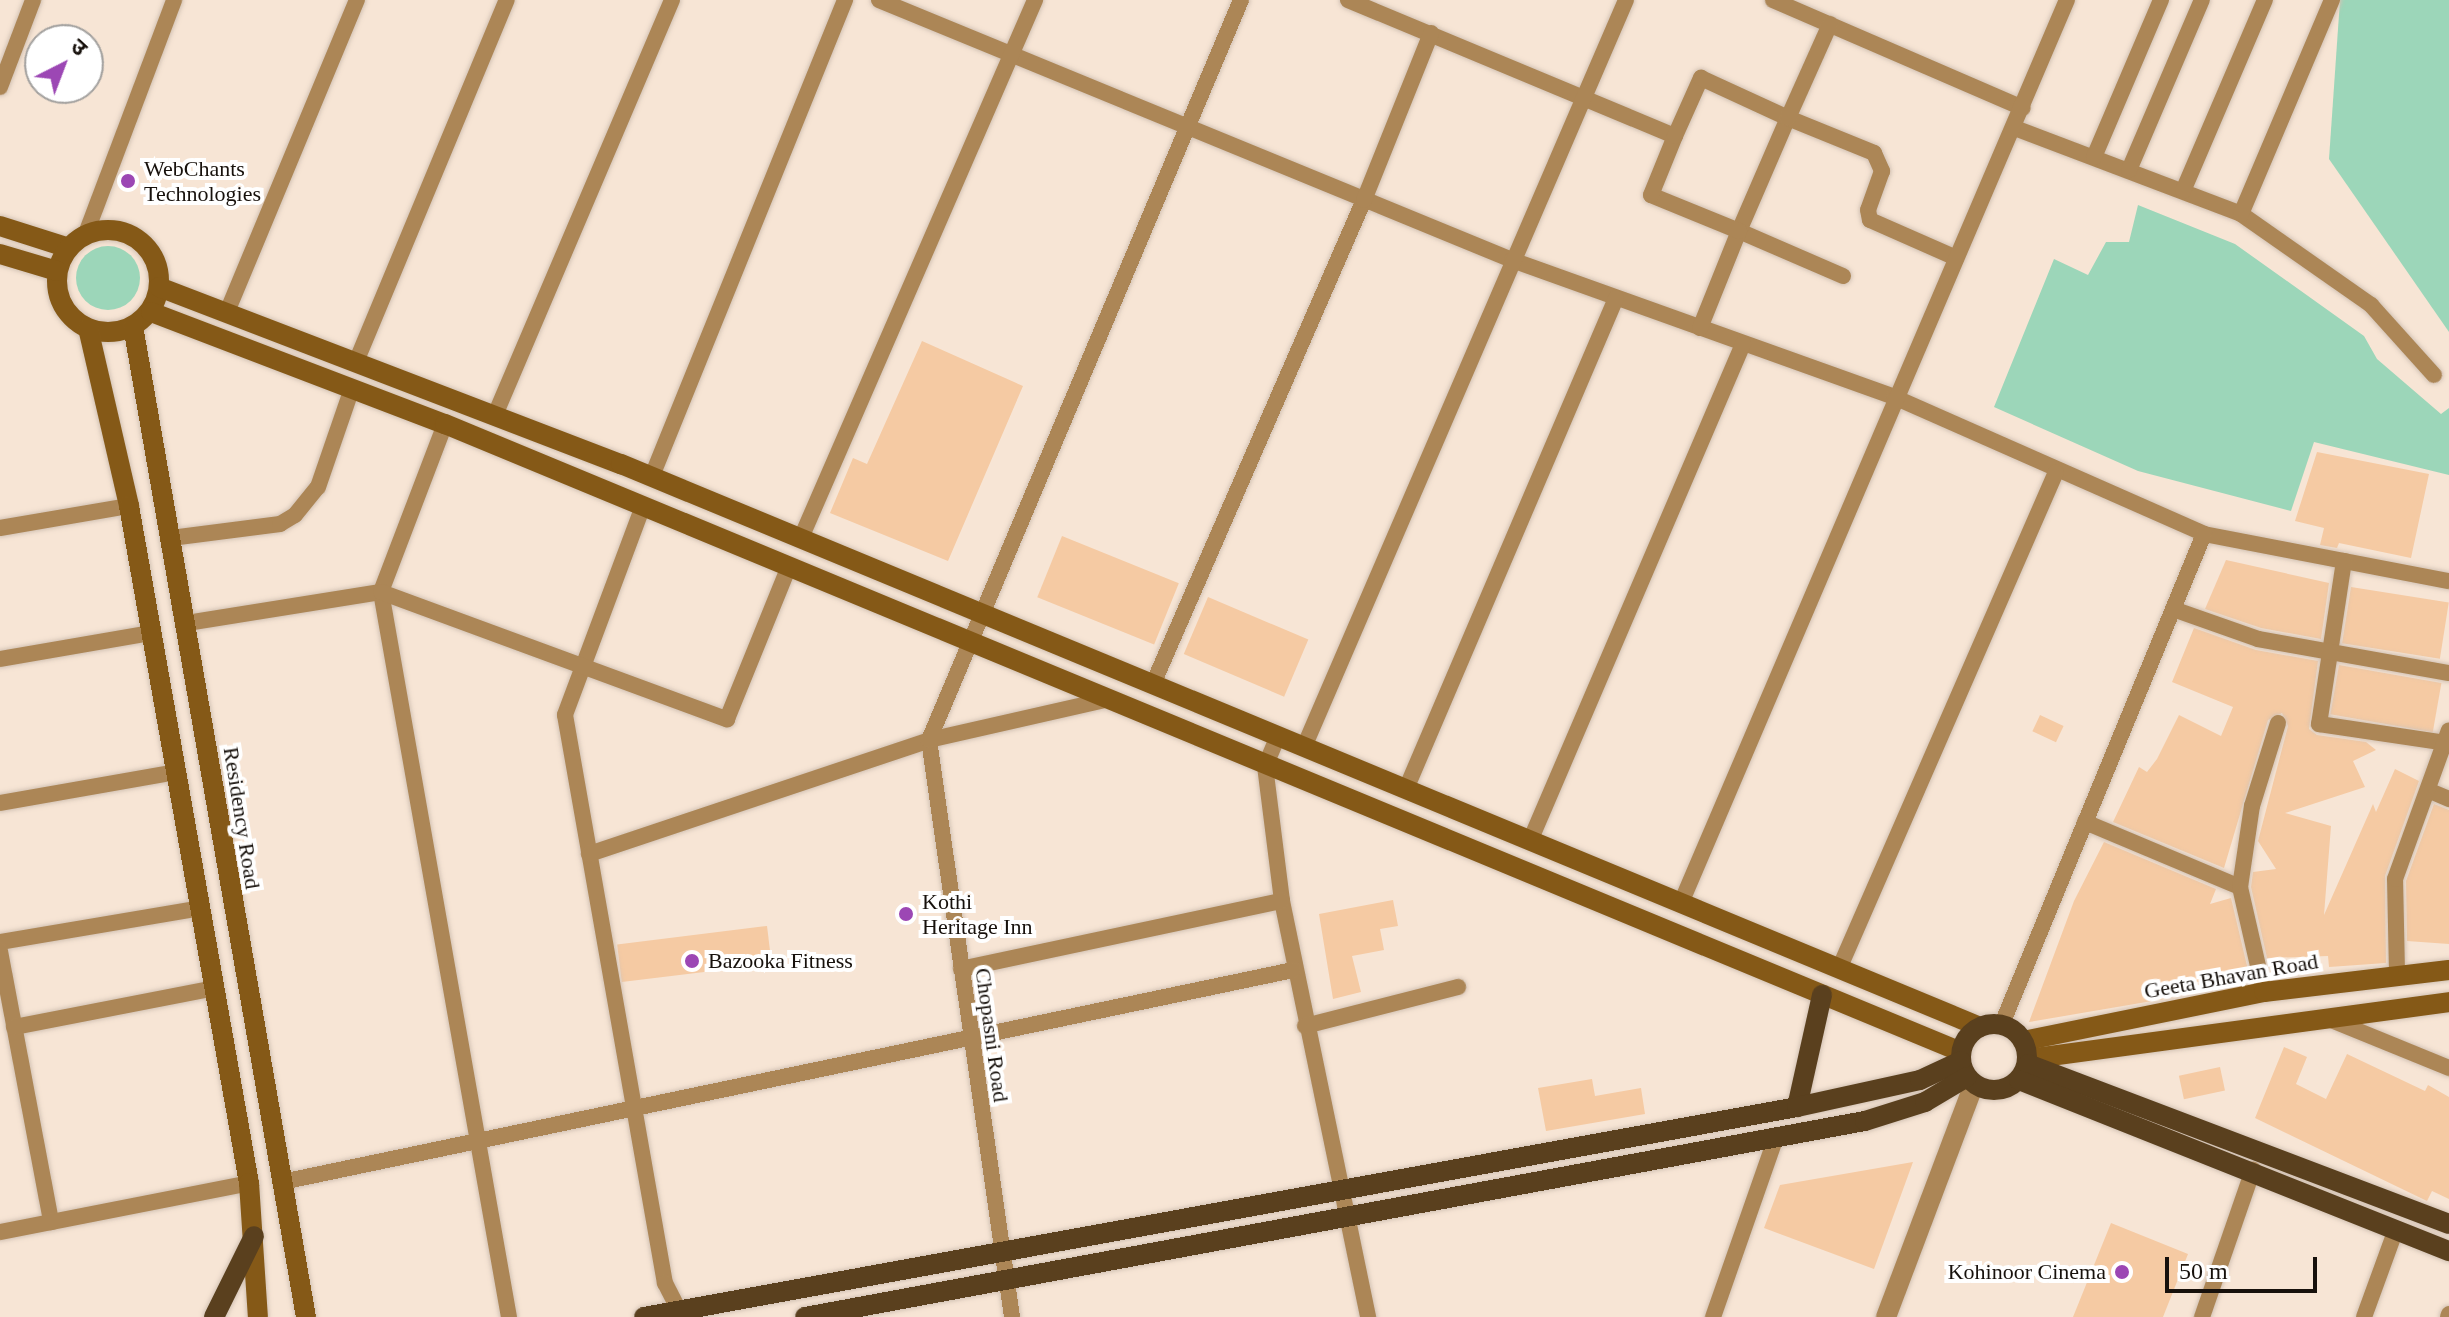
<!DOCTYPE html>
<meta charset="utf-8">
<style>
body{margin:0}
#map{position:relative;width:2449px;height:1317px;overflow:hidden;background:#f7e5d5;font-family:"Times New Roman","Noto Sans Devanagari",serif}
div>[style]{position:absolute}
.green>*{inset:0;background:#9cd6b9}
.round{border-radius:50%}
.building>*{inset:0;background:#f5caa3;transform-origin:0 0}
.roads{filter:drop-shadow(0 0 2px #d3c3b5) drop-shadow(0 0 2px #d3c3b5)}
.minor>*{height:16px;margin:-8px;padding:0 8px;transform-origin:8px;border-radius:8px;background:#ac8656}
.tertiary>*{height:20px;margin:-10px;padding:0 10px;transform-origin:10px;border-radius:10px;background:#ac8656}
.secondary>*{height:20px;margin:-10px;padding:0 10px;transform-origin:10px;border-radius:10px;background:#855917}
.secondary>.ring{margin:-10px;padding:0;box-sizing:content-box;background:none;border:20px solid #855917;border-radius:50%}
.primary>*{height:20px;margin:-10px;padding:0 10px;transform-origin:10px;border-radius:10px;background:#5a401e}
.primary>.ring{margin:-10px;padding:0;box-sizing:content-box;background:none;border:20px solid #5a401e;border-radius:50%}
.dots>*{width:22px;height:22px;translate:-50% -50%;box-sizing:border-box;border:4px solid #fff;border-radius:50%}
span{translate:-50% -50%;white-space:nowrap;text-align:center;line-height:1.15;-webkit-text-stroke:8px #fff;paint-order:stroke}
.poi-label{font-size:22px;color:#17110c}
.left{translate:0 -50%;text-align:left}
.right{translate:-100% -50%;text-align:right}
.street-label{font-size:22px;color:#17110c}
.north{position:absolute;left:24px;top:24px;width:80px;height:80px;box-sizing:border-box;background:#fff;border:2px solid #a2a09e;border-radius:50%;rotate:42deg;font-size:22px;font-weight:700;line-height:32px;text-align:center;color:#17110c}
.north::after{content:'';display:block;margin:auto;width:28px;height:36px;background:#9c47b4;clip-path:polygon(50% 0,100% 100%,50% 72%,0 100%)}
.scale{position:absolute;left:2165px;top:1257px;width:152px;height:36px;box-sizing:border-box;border:4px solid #17110c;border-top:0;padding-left:10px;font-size:24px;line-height:28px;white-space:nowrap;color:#17110c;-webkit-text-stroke:6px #fff;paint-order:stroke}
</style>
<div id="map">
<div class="green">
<i style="clip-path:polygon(2340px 0,2449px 0,2449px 332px,2329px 159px)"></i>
<i style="clip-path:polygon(2138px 205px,2235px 244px,2364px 336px,2377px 359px,2441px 414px,2449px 408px,2449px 475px,2314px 442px,2291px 511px,2138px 471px,1994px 407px,2054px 259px,2088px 275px,2106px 242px,2129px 242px)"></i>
<i class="round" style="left:76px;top:246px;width:64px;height:64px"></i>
</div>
<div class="building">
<i style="clip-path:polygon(922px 341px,1023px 386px,948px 561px,830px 513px,853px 458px,867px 464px)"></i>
<i style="clip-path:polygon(2317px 452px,2429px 474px,2411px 558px,2339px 543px,2337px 548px,2320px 545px,2324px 528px,2295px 521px)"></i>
<i style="left:1062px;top:536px;width:126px;height:66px;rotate:22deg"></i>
<i style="clip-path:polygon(2226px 560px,2329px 583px,2321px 639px,2261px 628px,2205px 609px)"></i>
<i style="left:2351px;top:587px;width:99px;height:57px;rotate:9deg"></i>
<i style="left:1208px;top:597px;width:109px;height:62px;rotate:23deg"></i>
<i style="clip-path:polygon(2194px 628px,2256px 650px,2318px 661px,2309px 729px,2317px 735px,2366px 742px,2376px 750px,2353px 761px,2365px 787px,2285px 813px,2331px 826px,2324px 915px,2373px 804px,2376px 812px,2395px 769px,2419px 781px,2385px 876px,2386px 963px,2329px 967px,2328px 956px,2267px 958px,2251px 887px,2253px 872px,2276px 869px,2258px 841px,2288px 726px,2282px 713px,2268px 720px,2224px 868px,2113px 822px,2139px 767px,2147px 772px,2157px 759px,2179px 715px,2221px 736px,2233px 707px,2172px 682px)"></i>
<i style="left:2339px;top:665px;width:104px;height:50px;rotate:10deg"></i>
<i style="left:2040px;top:715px;width:26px;height:18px;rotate:25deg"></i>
<i style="clip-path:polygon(2434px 804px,2449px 810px,2449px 944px,2407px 941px,2406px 881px)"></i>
<i style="clip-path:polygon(2104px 842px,2216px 889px,2210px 904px,2231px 898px,2248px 970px,2168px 989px,2164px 999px,2029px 1022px,2074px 901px)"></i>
<i style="clip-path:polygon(1393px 900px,1398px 926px,1380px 929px,1384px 950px,1352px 956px,1361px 992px,1333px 999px,1319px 914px)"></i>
<i style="left:767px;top:926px;width:38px;height:151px;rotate:83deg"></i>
<i style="clip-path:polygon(2284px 1047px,2307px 1057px,2296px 1084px,2326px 1099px,2347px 1054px,2425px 1091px,2428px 1085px,2449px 1097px,2449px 1199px,2432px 1191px,2427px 1201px,2255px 1118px)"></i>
<i style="left:2220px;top:1067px;width:24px;height:42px;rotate:78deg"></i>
<i style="clip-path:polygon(1592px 1079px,1595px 1096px,1641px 1088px,1645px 1114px,1546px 1131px,1538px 1088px)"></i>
<i style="clip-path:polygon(1913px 1162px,1874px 1269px,1764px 1228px,1780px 1185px)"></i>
<i style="clip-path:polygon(2111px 1223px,2188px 1254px,2163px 1317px,2073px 1317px)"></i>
</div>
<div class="roads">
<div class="minor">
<i style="left:879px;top:0;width:684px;rotate:22.33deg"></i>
<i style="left:1512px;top:260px;width:406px;rotate:19.7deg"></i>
<i style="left:1894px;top:397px;width:339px;rotate:23.8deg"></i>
<i style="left:2204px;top:534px;width:249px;rotate:10.9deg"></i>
<i style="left:1348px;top:0;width:354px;rotate:22.6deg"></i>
<i style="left:1773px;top:0;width:272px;rotate:23.4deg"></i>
<i style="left:0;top:87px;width:93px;rotate:-69.2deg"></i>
<i style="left:2015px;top:128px;width:242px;rotate:20.8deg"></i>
<i style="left:2241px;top:214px;width:159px;rotate:35deg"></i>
<i style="left:2371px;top:305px;width:94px;rotate:48deg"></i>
<i style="left:2094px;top:157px;width:171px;rotate:-66.9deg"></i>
<i style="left:2129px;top:170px;width:185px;rotate:-66.8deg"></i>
<i style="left:2183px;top:191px;width:208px;rotate:-66.8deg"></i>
<i style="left:2241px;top:214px;width:233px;rotate:-67deg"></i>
<i style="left:85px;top:236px;width:252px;rotate:-69.3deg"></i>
<i style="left:1843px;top:276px;width:113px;rotate:-156.6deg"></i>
<i style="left:1739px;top:231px;width:123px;rotate:-66.6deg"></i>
<i style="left:1788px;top:118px;width:93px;rotate:22.1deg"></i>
<i style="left:1874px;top:153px;width:20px;rotate:66deg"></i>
<i style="left:1882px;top:171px;width:41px;rotate:109.7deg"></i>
<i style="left:1868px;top:210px;width:10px;rotate:79deg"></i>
<i style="left:1870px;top:220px;width:94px;rotate:23.8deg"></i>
<i style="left:227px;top:312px;width:338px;rotate:-67.4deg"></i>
<i style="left:1700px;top:328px;width:105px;rotate:-68.1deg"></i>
<i style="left:1739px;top:231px;width:95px;rotate:-157.8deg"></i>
<i style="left:1651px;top:195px;width:64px;rotate:-67.9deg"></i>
<i style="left:1675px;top:136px;width:64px;rotate:-65.9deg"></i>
<i style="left:1701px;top:78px;width:96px;rotate:24.7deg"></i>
<i style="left:1788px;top:118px;width:103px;rotate:-65.9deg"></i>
<i style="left:356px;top:362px;width:392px;rotate:-67.4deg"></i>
<i style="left:495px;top:415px;width:451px;rotate:-66.9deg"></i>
<i style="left:445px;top:424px;width:180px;rotate:110.9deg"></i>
<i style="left:381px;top:592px;width:736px;rotate:79.99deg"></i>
<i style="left:652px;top:476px;width:514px;rotate:-67.93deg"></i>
<i style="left:643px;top:506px;width:223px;rotate:110.5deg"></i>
<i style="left:565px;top:715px;width:577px;rotate:80.02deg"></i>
<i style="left:665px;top:1283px;width:38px;rotate:63deg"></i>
<i style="left:0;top:528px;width:131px;rotate:-9.7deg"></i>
<i style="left:171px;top:538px;width:110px;rotate:-7.3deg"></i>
<i style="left:280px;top:524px;width:17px;rotate:-31deg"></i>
<i style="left:295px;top:515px;width:36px;rotate:-51deg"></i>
<i style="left:318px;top:487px;width:105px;rotate:-71deg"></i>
<i style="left:801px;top:538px;width:587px;rotate:-66.49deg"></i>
<i style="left:2344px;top:561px;width:165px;rotate:98.7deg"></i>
<i style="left:2319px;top:724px;width:128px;rotate:8.5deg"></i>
<i style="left:2173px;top:609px;width:90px;rotate:19.4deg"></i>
<i style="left:2258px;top:639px;width:194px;rotate:10.1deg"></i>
<i style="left:187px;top:623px;width:196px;rotate:-9.1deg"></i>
<i style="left:381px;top:592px;width:369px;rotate:20.2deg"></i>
<i style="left:727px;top:719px;width:165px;rotate:-67.9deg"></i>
<i style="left:0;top:659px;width:153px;rotate:-9.8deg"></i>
<i style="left:1153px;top:684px;width:528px;rotate:-66.45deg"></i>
<i style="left:1364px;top:200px;width:180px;rotate:-68.1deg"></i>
<i style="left:1278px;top:736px;width:33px;rotate:113deg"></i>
<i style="left:1265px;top:766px;width:136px;rotate:82.8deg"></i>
<i style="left:1282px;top:901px;width:425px;rotate:78.3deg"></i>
<i style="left:1304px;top:747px;width:813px;rotate:-66.68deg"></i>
<i style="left:1406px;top:789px;width:534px;rotate:-66.84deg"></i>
<i style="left:2430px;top:791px;width:21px;rotate:23deg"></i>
<i style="left:0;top:803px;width:179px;rotate:-10deg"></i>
<i style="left:2085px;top:822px;width:168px;rotate:22.8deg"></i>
<i style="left:1530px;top:841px;width:541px;rotate:-66.8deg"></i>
<i style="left:589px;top:854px;width:359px;rotate:-18.5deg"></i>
<i style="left:929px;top:740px;width:185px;rotate:-12.8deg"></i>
<i style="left:1681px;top:903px;width:982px;rotate:-66.86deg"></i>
<i style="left:0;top:942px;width:203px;rotate:-9.6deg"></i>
<i style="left:0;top:951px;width:276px;rotate:79.3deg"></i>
<i style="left:961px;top:969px;width:328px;rotate:-12deg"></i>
<i style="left:1839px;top:969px;width:542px;rotate:-66.41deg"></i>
<i style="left:2397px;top:973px;width:94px;rotate:-91.2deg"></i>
<i style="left:2395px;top:879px;width:158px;rotate:-70.1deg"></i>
<i style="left:2264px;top:992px;width:108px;rotate:-102.9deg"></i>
<i style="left:2240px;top:887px;width:82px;rotate:-81.6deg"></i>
<i style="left:2252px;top:806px;width:87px;rotate:-72.6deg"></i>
<i style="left:2329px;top:1019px;width:130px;rotate:22.2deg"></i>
<i style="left:2002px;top:1024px;width:530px;rotate:-67.6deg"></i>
<i style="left:1305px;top:1026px;width:158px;rotate:-14.3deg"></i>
<i style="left:14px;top:1027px;width:204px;rotate:-11deg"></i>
<i style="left:282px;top:1182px;width:1033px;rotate:-11.84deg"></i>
<i style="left:0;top:1232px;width:254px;rotate:-11.1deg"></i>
<i style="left:1012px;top:1317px;width:583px;rotate:-98.19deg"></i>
<i style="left:929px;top:740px;width:803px;rotate:-67.14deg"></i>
<i style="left:1713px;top:1317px;width:191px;rotate:-70.7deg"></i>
<i style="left:2202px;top:1317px;width:156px;rotate:-70.9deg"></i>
<i style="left:2364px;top:1317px;width:94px;rotate:-70deg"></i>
<i style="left:2448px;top:1317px;width:3px;rotate:-72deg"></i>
</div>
<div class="tertiary">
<i style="left:1886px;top:1317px;width:249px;rotate:-69.3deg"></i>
</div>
<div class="secondary">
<i style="left:0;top:226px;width:72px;rotate:17.7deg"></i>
<i class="ring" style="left:57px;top:230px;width:82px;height:82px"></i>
<i style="left:0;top:254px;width:59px;rotate:16.6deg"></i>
<i style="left:159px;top:287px;width:495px;rotate:21deg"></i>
<i style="left:621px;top:464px;width:1471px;rotate:22.5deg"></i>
<i style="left:151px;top:312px;width:315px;rotate:20.9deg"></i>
<i style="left:445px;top:424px;width:1641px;rotate:22.5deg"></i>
<i style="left:133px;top:326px;width:1006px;rotate:80.1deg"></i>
<i style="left:88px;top:328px;width:183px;rotate:77deg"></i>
<i style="left:129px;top:506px;width:688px;rotate:79.95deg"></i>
<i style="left:249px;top:1183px;width:134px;rotate:86.2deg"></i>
<i style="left:2023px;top:1041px;width:246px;rotate:-11.5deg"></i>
<i style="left:2264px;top:992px;width:186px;rotate:-6.8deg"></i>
<i style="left:2028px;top:1059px;width:425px;rotate:-7.7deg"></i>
</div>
<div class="primary">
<i class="ring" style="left:1961px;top:1024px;width:46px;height:46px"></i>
<i style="left:2028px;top:1064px;width:450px;rotate:20.8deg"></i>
<i style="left:2019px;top:1080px;width:463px;rotate:21.7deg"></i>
<i style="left:1797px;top:1107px;width:115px;rotate:-77.4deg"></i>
<i style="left:214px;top:1317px;width:90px;rotate:-63.7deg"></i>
<i style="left:644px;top:1317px;width:1172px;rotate:-10.32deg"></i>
<i style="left:1797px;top:1107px;width:126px;rotate:-12.4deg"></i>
<i style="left:1920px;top:1080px;width:45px;rotate:-24.9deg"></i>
<i style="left:805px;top:1317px;width:1078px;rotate:-10.48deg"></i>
<i style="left:1865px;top:1121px;width:63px;rotate:-17.6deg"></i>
<i style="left:1925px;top:1102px;width:49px;rotate:-30.8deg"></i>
</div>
</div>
<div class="dots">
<i style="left:128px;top:181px;background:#9c47b4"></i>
<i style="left:906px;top:914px;background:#9c47b4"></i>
<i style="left:692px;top:961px;background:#9c47b4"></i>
<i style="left:2122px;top:1272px;background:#9c47b4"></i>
</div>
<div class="poi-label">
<span class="left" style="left:144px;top:181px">WebChants<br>Technologies</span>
<span class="left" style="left:922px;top:914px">Kothi<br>Heritage Inn</span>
<span class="left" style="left:708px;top:961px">Bazooka Fitness</span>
<span class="right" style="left:2106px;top:1272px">Kohinoor Cinema</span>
</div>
<div class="street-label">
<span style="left:242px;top:818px;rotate:81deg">Residency Road</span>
<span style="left:2231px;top:976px;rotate:-10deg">Geeta Bhavan Road</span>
<span style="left:992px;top:1035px;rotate:82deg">Chopasni Road</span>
</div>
<div class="north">उ</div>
<div class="scale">50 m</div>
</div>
